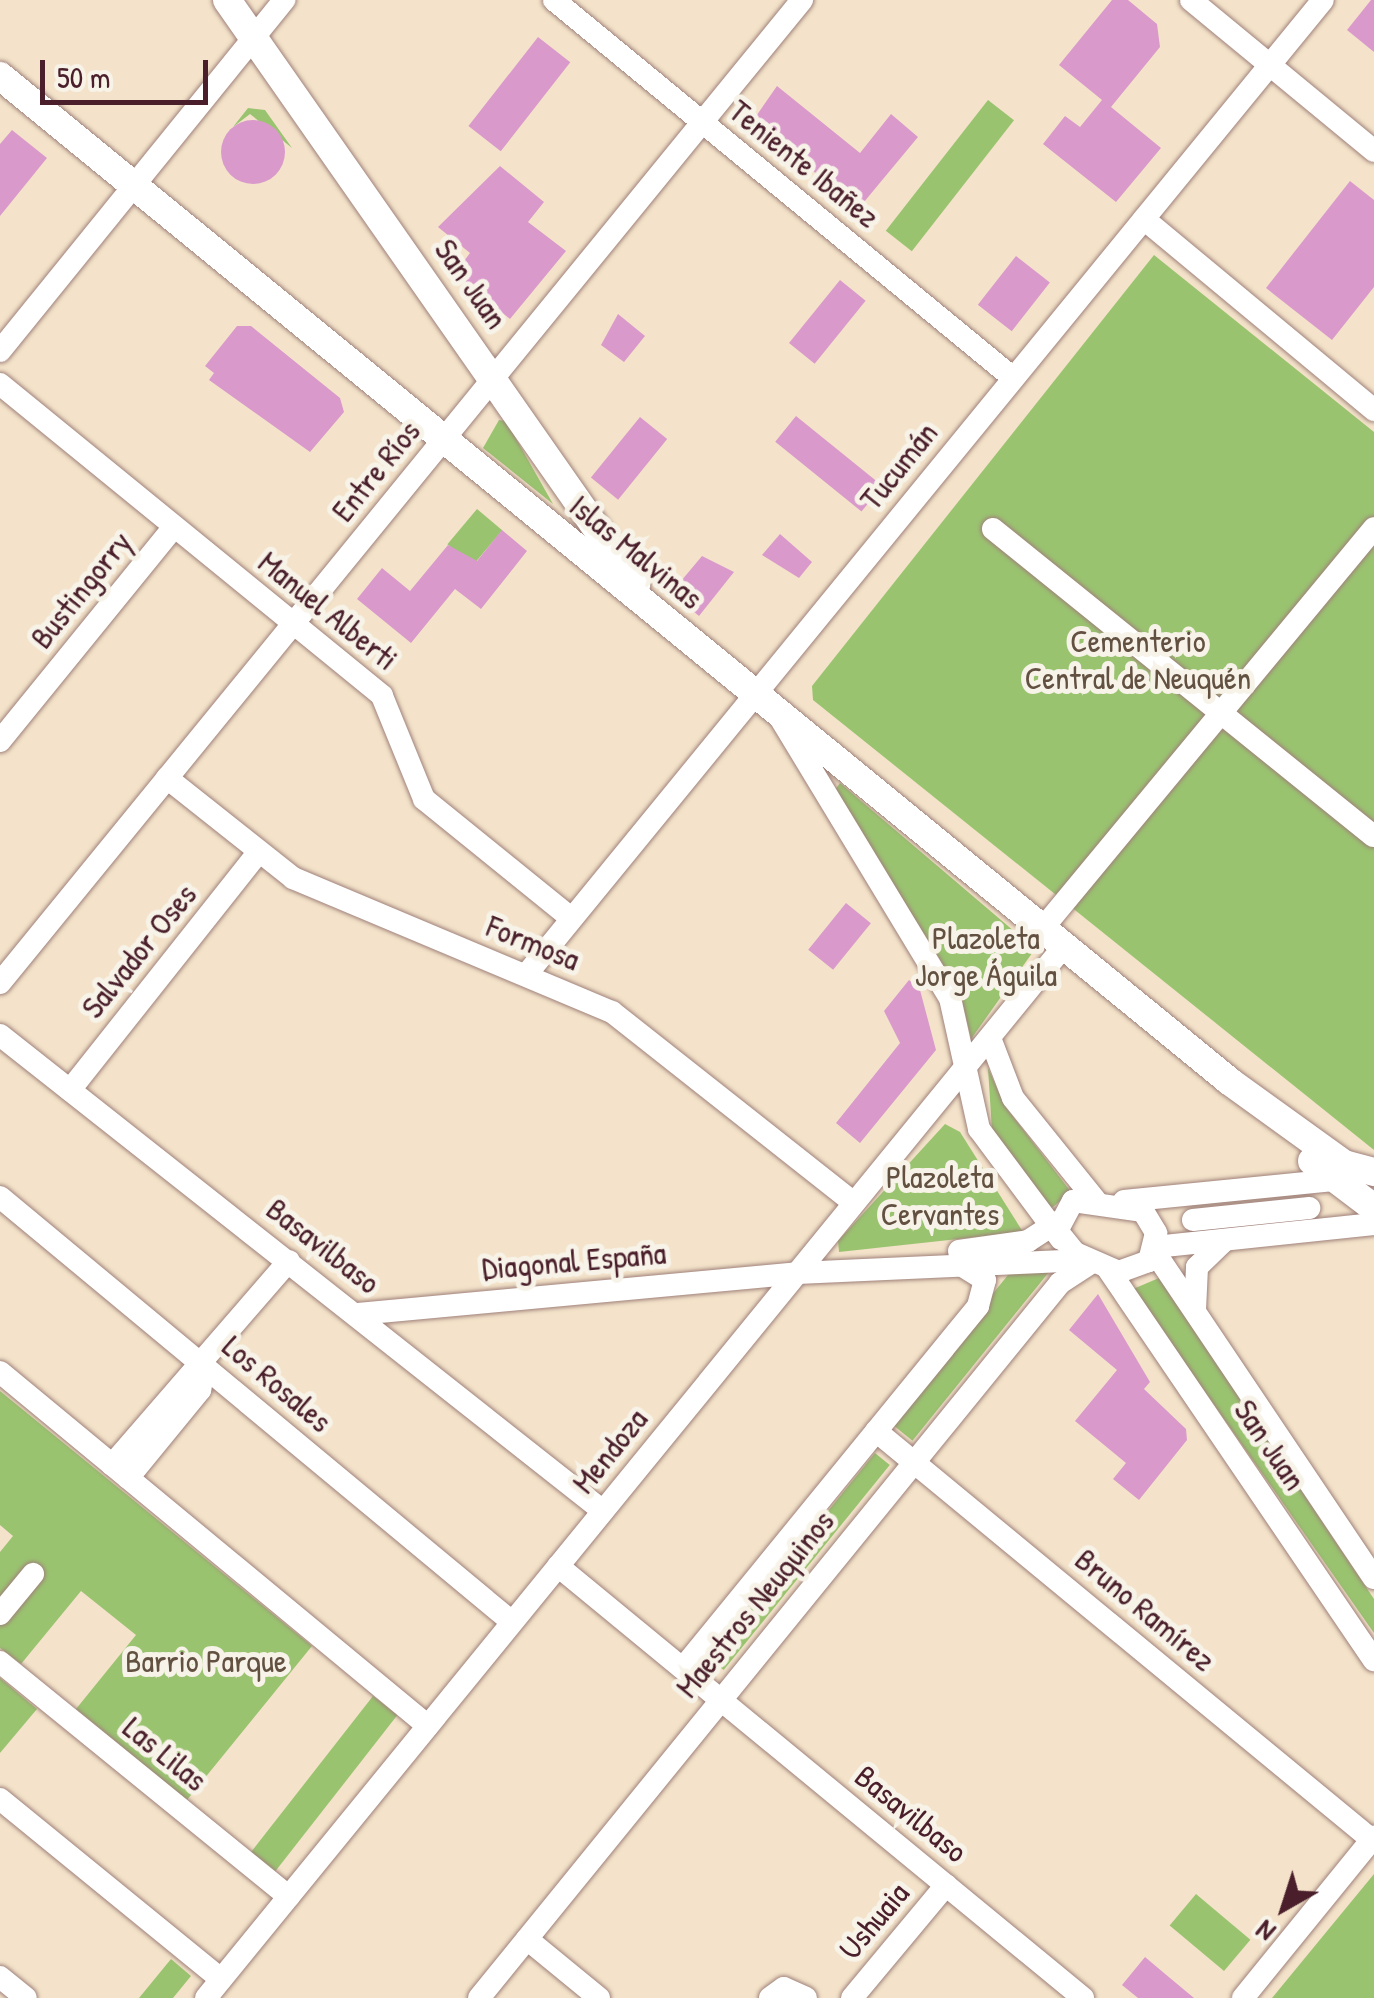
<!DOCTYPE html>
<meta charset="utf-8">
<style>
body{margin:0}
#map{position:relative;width:1374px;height:1998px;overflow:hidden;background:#f4e3ca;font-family:"Patrick Hand",sans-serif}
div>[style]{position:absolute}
.green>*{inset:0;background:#9ac370;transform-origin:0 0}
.building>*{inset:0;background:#d99acb;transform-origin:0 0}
.round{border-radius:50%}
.roads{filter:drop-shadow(0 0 2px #9f817a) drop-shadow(0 0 2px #9f817a)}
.minor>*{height:22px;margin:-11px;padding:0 11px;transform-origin:11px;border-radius:11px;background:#fff}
.major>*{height:28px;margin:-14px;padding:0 14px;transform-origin:14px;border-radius:14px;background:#fff}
span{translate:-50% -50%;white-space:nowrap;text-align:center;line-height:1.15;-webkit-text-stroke:10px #f7f3e8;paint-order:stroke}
.street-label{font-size:32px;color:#4a1f2b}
.park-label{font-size:32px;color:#625040}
.north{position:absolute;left:1234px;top:1858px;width:100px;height:100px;-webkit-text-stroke:8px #f7f3e8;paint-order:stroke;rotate:219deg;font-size:28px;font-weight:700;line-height:40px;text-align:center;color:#4a1f2b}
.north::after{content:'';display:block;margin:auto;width:35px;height:45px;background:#4a1f2b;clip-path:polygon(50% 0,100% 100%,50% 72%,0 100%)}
.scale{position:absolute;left:40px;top:60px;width:168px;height:45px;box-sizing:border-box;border:5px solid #4a1f2b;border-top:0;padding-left:12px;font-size:30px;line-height:35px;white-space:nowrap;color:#4a1f2b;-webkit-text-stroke:8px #f7f3e8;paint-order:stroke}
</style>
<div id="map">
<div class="green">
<i style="left:988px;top:100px;width:33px;height:166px;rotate:38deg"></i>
<i style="clip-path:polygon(248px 108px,265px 110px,292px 148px,250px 114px,233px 127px)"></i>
<i style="clip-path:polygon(1154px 255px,1374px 432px,1374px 1150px,813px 700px,812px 686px)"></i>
<i style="clip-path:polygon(499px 420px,506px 421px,553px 504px,483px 448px)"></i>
<i style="left:477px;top:509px;width:33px;height:46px;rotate:40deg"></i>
<i style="clip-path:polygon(840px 783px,1035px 949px,971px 1039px,960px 992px,835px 790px)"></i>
<i style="clip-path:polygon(988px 1068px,1005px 1106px,1071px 1192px,1048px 1211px,992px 1131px)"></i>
<i style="clip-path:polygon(945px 1124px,960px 1132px,1023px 1232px,839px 1252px,838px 1241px)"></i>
<i style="left:1049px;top:1272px;width:217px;height:30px;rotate:129deg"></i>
<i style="clip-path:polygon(1159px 1278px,1374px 1599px,1374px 1633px,1133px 1289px)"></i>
<i style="clip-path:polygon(0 1391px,312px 1646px,187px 1800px,76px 1709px,136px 1635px,81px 1591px,21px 1664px,0 1648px,0 1552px,13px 1536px,0 1525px)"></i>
<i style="left:875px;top:1453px;width:19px;height:264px;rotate:39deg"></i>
<i style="clip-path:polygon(0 1678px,37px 1709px,0 1753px)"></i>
<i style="left:373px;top:1696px;width:31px;height:198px;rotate:38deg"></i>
<i style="clip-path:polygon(1374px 1874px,1374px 1998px,1272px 1998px)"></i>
<i style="left:1196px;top:1894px;width:71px;height:41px;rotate:40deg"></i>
<i style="clip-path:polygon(171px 1959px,191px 1976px,173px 1998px,139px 1998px)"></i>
</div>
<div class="building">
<i style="clip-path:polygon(1112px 0,1128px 0,1157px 24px,1160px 47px,1111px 107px,1161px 148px,1116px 202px,1043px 144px,1065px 116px,1080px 127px,1102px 100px,1059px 65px)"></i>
<i style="clip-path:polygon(1371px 0,1374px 0,1374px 52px,1347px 30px)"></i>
<i style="left:538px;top:37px;width:41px;height:113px;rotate:38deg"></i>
<i style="clip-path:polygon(777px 86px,860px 153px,891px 114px,918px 137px,859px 208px,752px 122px)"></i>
<i class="round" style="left:221px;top:120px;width:64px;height:64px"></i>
<i style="clip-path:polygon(12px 130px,47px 158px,0 216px,0 144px)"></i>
<i style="clip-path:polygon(500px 166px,544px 202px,528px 222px,566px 251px,510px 319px,467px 284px,458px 269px,470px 253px,438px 227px)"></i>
<i style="clip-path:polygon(1350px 181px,1374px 200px,1374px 287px,1332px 340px,1266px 288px)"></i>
<i style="left:1016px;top:256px;width:43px;height:62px;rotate:38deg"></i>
<i style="left:840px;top:280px;width:33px;height:81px;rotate:39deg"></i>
<i style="clip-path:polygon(618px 314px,645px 336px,624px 362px,601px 345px)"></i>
<i style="clip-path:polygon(237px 326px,251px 326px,340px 398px,344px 412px,310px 452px,209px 380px,214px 373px,205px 366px)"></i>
<i style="left:796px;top:416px;width:111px;height:33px;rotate:39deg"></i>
<i style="left:640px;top:417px;width:35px;height:78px;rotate:39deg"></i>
<i style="clip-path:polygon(502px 530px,527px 551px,481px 609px,455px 589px,411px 643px,357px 599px,382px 568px,410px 591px,448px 545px,477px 561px)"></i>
<i style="clip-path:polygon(780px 534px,812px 562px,799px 578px,762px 555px)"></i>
<i style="clip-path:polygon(702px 556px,734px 572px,699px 616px,671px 593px)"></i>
<i style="left:846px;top:903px;width:32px;height:60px;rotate:39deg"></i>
<i style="clip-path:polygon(909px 980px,920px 990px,936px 1050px,860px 1143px,836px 1123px,900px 1043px,884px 1011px)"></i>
<i style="clip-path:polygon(1098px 1294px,1150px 1382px,1144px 1389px,1186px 1429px,1187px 1440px,1139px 1500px,1113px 1479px,1126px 1463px,1075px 1421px,1117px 1370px,1069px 1330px)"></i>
<i style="clip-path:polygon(1145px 1957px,1164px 1973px,1194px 1998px,1138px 1998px,1122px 1985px)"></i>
</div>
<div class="roads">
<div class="minor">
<i style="left:554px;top:0;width:595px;rotate:39.47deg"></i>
<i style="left:1191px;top:0;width:237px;rotate:39.5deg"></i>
<i style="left:1144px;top:219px;width:299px;rotate:39.7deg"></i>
<i style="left:0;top:351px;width:452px;rotate:-51deg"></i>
<i style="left:0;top:384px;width:493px;rotate:39.2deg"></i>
<i style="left:382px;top:696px;width:111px;rotate:67.8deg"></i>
<i style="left:424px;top:799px;width:189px;rotate:39deg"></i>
<i style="left:993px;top:529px;width:489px;rotate:38.9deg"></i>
<i style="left:782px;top:721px;width:324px;rotate:58.8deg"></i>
<i style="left:950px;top:998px;width:134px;rotate:77.5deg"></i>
<i style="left:979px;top:1129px;width:137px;rotate:53.3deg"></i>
<i style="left:0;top:741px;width:276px;rotate:-50.9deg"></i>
<i style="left:167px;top:778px;width:161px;rotate:38.4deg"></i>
<i style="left:293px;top:878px;width:346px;rotate:22.8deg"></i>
<i style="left:612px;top:1012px;width:308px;rotate:38.3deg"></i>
<i style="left:1043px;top:928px;width:519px;rotate:-50.39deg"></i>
<i style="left:526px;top:975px;width:1259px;rotate:-50.74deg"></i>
<i style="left:0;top:983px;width:1269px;rotate:-50.79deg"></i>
<i style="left:0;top:1035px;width:768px;rotate:38.29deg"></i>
<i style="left:990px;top:1038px;width:64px;rotate:69deg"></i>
<i style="left:1013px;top:1098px;width:134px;rotate:51.1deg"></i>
<i style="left:70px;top:1090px;width:303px;rotate:-51.6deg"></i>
<i style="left:0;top:1197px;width:665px;rotate:39.7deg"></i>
<i style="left:1073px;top:1201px;width:71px;rotate:8.1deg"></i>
<i style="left:1143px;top:1211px;width:26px;rotate:59deg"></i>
<i style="left:1156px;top:1233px;width:29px;rotate:104deg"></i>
<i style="left:1149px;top:1261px;width:32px;rotate:160deg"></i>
<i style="left:1119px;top:1272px;width:48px;rotate:-156.6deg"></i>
<i style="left:1075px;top:1253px;width:28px;rotate:-129deg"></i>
<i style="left:1057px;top:1231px;width:34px;rotate:-62deg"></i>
<i style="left:1124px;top:1201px;width:223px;rotate:-5.7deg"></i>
<i style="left:1193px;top:1220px;width:117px;rotate:-5.9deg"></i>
<i style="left:1155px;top:1247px;width:220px;rotate:-6deg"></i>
<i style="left:959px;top:1251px;width:70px;rotate:-8.2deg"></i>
<i style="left:1028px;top:1241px;width:35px;rotate:-33deg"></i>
<i style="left:1154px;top:1251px;width:394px;rotate:56.1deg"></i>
<i style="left:1108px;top:1269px;width:473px;rotate:55.8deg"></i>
<i style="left:1195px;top:1310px;width:43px;rotate:-87.3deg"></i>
<i style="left:1197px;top:1267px;width:37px;rotate:-44deg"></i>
<i style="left:358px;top:1314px;width:441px;rotate:-5.3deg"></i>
<i style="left:797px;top:1273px;width:289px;rotate:-2.6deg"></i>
<i style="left:0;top:1372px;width:555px;rotate:39.59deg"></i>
<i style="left:876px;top:1431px;width:643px;rotate:39.51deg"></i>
<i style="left:112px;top:1465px;width:270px;rotate:-49.1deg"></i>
<i style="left:128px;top:1478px;width:114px;rotate:-50.7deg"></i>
<i style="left:200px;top:1390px;width:24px;rotate:-78deg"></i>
<i style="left:558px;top:1566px;width:680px;rotate:39.45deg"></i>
<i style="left:0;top:1614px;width:52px;rotate:-50.5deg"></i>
<i style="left:0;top:1662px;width:372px;rotate:39.1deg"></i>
<i style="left:683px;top:1668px;width:467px;rotate:-50.8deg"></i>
<i style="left:978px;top:1306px;width:27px;rotate:-75deg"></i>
<i style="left:985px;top:1280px;width:28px;rotate:-148deg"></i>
<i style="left:0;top:1799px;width:285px;rotate:39.2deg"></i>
<i style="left:527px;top:1939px;width:93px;rotate:39.3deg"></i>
<i style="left:0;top:1977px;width:33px;rotate:39deg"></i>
<i style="left:206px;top:1998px;width:1358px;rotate:-50.8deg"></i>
<i style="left:479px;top:1998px;width:921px;rotate:-50.9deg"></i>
<i style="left:1060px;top:1283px;width:38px;rotate:-33deg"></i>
<i style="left:770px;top:1998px;width:17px;rotate:-36deg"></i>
<i style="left:784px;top:1988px;width:24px;rotate:24deg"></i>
<i style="left:852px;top:1998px;width:147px;rotate:-50.2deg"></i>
<i style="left:1243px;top:1998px;width:208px;rotate:-50.9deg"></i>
</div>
<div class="major">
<i style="left:227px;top:0;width:714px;rotate:55.04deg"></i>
<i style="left:0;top:76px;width:1588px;rotate:39.27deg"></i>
<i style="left:1229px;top:1081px;width:142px;rotate:35.8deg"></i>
<i style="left:1344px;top:1164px;width:31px;rotate:15deg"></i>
<i style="left:1312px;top:1161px;width:78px;rotate:37.2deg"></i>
</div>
</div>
<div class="street-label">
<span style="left:804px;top:164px;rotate:39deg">Teniente Ibañez</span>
<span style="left:471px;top:284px;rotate:55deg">San Juan</span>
<span style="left:899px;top:466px;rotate:-51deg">Tucumán</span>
<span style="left:376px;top:471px;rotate:-51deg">Entre Ríos</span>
<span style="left:636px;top:552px;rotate:39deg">Islas Malvinas</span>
<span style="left:81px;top:590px;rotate:-51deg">Bustingorry</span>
<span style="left:328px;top:611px;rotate:39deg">Manuel Alberti</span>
<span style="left:533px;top:943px;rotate:22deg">Formosa</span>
<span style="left:139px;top:951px;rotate:-51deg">Salvador Oses</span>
<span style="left:323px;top:1246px;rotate:38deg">Basavilbaso</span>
<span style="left:574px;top:1261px;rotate:-5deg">Diagonal España</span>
<span style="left:277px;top:1384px;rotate:40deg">Los Rosales</span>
<span style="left:1270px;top:1445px;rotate:56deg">San Juan</span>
<span style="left:610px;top:1451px;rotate:-51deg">Mendoza</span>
<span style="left:755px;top:1604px;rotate:-51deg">Maestros Neuquinos</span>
<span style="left:1145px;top:1610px;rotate:40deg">Bruno Ramírez</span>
<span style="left:165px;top:1754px;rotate:39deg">Las Lilas</span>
<span style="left:911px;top:1814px;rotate:39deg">Basavilbaso</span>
<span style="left:874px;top:1921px;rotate:-50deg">Ushuaia</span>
</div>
<div class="park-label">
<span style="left:1138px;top:660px">Cementerio<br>Central de Neuquén</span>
<span style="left:986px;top:957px">Plazoleta<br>Jorge Águila</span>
<span style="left:940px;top:1196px">Plazoleta<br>Cervantes</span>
<span style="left:206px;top:1661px">Barrio Parque</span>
</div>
<div class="north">N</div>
<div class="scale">50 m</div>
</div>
